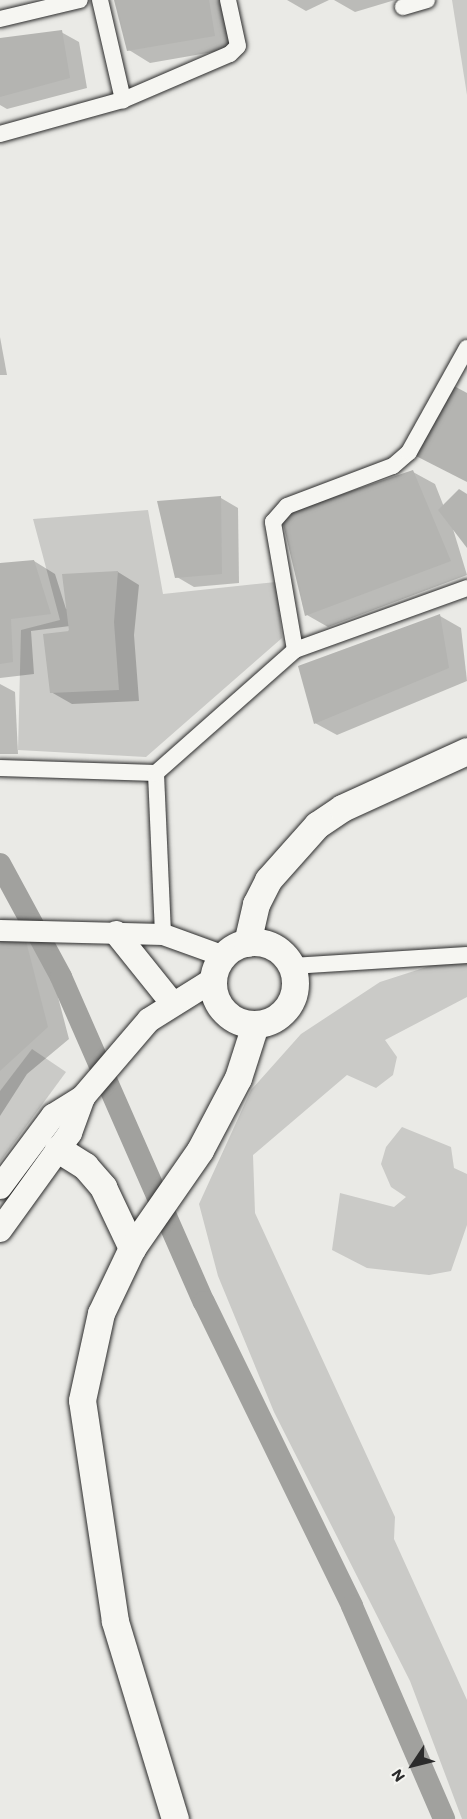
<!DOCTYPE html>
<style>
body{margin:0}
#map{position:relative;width:467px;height:1819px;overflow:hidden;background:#eaeae6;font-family:Itim,sans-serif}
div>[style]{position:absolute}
.green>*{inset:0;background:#cacac7}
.shadow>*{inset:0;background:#0003}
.canal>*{height:22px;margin:-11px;padding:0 11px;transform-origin:11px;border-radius:11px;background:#a1a19e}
.building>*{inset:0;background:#b4b4b1}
.roads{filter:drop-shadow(0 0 2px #2b2b2b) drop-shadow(0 0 2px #2b2b2b)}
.minor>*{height:16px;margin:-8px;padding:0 8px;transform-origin:8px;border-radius:8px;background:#f6f6f2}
.tertiary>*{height:21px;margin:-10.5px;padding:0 10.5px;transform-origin:10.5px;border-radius:10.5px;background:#f6f6f2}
.secondary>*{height:24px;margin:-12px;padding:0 12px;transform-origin:12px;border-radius:12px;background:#f6f6f2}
.primary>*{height:27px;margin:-13.5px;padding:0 13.5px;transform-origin:13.5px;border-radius:13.5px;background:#f6f6f2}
.primary>.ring{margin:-13.5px;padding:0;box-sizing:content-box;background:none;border:27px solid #f6f6f2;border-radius:50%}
span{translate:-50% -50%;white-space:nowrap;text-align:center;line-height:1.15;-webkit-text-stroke:4.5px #f6f6f2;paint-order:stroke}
.north{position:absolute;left:383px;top:1735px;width:60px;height:60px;-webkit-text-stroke:4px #f6f6f2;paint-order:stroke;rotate:235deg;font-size:16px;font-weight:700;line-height:24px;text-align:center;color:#2b2b2b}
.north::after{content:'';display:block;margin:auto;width:21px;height:27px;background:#2b2b2b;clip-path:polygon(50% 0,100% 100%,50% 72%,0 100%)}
</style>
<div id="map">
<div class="green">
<i style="clip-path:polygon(452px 0,467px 0,467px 95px)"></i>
<i style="clip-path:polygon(148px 510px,163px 594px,276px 582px,282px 638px,146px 757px,18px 750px,21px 630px,60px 620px,33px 519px)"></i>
<i style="clip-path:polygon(467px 954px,467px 997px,385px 1040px,397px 1057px,393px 1075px,376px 1088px,347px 1075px,253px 1155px,255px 1213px,395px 1517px,394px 1539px,467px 1700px,467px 1819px,462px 1819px,410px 1681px,274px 1412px,218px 1276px,199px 1204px,251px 1090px,301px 1034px,380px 982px)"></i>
<i style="clip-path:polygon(32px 1049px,66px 1072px,0 1162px,0 1091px)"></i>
<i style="clip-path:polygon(402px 1127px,451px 1147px,454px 1168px,467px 1174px,467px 1225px,451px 1271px,429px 1275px,367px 1268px,332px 1250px,340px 1193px,394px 1207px,406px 1197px,391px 1187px,381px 1164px,386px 1147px)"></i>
</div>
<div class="shadow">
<i style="clip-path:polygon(116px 0,227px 0,236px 48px,150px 63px,129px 50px)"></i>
<i style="clip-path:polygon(287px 0,329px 0,306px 11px)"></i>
<i style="clip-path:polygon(334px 0,395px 0,355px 12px)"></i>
<i style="clip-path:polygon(61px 32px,79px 42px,87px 88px,7px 109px,0 105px,0 39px)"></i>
<i style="clip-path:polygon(0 337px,7px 375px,0 375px)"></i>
<i style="clip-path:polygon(413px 472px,435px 484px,444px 507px,467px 496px,467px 546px,453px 529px,467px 575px,328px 627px,307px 615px)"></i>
<i style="clip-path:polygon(221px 498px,238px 508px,239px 583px,194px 587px,177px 577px)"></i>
<i style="clip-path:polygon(34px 561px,55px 574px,66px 609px,118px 572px,139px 585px,134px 635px,139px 701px,72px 704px,51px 692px,70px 626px,31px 631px,34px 674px,0 678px,0 564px)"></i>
<i style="clip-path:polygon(440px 616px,461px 628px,467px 681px,337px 735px,315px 723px)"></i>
<i style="clip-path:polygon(0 684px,15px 692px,18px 754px,0 754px)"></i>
<i style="clip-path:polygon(24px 938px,46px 951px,69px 1039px,27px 1074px,0 1116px,0 939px)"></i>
</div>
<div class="canal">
<i style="left:0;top:864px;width:128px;rotate:61.6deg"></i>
<i style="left:61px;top:977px;width:355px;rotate:66.3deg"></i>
<i style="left:204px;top:1302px;width:338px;rotate:64deg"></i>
<i style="left:352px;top:1606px;width:232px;rotate:66.6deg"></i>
</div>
<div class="building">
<i style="clip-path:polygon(114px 0,209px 0,215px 36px,127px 51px)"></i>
<i style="clip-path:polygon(62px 30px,70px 78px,0 97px,0 38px)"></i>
<i style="clip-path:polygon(454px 386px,467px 393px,467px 482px,416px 456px)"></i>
<i style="clip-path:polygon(413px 470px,451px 561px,305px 616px,281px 515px)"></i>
<i style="clip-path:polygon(459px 489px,467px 494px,467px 548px,438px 510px)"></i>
<i style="clip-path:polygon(221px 496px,222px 574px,175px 578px,157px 501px)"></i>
<i style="clip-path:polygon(34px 560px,51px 614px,11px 619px,13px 662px,0 664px,0 563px)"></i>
<i style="clip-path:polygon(118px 571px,114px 622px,119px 690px,50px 693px,43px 634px,69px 631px,62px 574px)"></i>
<i style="clip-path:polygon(440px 614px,449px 668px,314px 724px,298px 666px)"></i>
<i style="clip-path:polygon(25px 937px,48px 1027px,0 1071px,0 938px)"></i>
</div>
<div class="roads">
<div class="minor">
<i style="left:100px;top:0;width:103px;rotate:77deg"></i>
<i style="left:403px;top:7px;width:25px;rotate:-16deg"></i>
<i style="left:0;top:19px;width:82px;rotate:-13.4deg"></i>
<i style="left:0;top:134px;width:128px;rotate:-15.5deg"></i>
<i style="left:123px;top:100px;width:116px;rotate:-23.3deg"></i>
<i style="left:230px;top:54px;width:11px;rotate:-45deg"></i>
<i style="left:238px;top:46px;width:47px;rotate:-102.3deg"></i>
<i style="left:295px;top:650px;width:130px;rotate:-99.8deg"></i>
<i style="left:273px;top:522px;width:21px;rotate:-49deg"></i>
<i style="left:287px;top:506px;width:113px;rotate:-20.7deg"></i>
<i style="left:393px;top:466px;width:21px;rotate:-41deg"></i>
<i style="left:409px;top:452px;width:119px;rotate:-60.9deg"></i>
<i style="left:0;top:768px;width:156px;rotate:1.8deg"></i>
<i style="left:163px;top:934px;width:161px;rotate:-92.5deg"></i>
<i style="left:156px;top:773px;width:186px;rotate:-41.5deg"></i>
<i style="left:295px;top:650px;width:183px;rotate:-19.8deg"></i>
<i style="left:292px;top:966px;width:175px;rotate:-3.6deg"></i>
</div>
<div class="tertiary">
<i style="left:0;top:930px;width:163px;rotate:1.4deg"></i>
<i style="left:163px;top:934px;width:65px;rotate:19.8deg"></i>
</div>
<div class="secondary">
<i style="left:116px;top:933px;width:91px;rotate:51.2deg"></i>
<i style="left:0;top:1187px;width:89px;rotate:-53.3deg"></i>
<i style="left:53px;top:1116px;width:36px;rotate:-32deg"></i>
<i style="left:0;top:1230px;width:120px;rotate:-54.2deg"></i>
<i style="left:70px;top:1133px;width:38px;rotate:-70deg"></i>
<i style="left:83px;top:1097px;width:101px;rotate:-49.4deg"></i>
<i style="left:149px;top:1020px;width:75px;rotate:-32deg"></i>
</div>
<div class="primary">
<i class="ring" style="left:213px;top:942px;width:55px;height:55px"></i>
<i style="left:247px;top:943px;width:40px;rotate:-77deg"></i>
<i style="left:256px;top:904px;width:27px;rotate:-63deg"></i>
<i style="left:268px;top:880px;width:74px;rotate:-48.3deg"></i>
<i style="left:317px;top:825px;width:30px;rotate:-34deg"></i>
<i style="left:342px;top:808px;width:137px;rotate:-24.5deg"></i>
<i style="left:58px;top:1149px;width:32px;rotate:32deg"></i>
<i style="left:85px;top:1166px;width:28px;rotate:49deg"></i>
<i style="left:103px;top:1187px;width:68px;rotate:64.6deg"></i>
<i style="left:175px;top:1819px;width:207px;rotate:-106.9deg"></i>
<i style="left:115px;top:1621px;width:223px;rotate:-98.5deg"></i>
<i style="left:82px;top:1400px;width:89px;rotate:-77.7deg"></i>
<i style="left:101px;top:1313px;width:72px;rotate:-64.5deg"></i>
<i style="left:132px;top:1248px;width:119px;rotate:-55.2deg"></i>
<i style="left:200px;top:1150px;width:81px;rotate:-62.2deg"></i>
<i style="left:238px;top:1078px;width:56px;rotate:-72.2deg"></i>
</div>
</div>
<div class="north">N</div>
</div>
